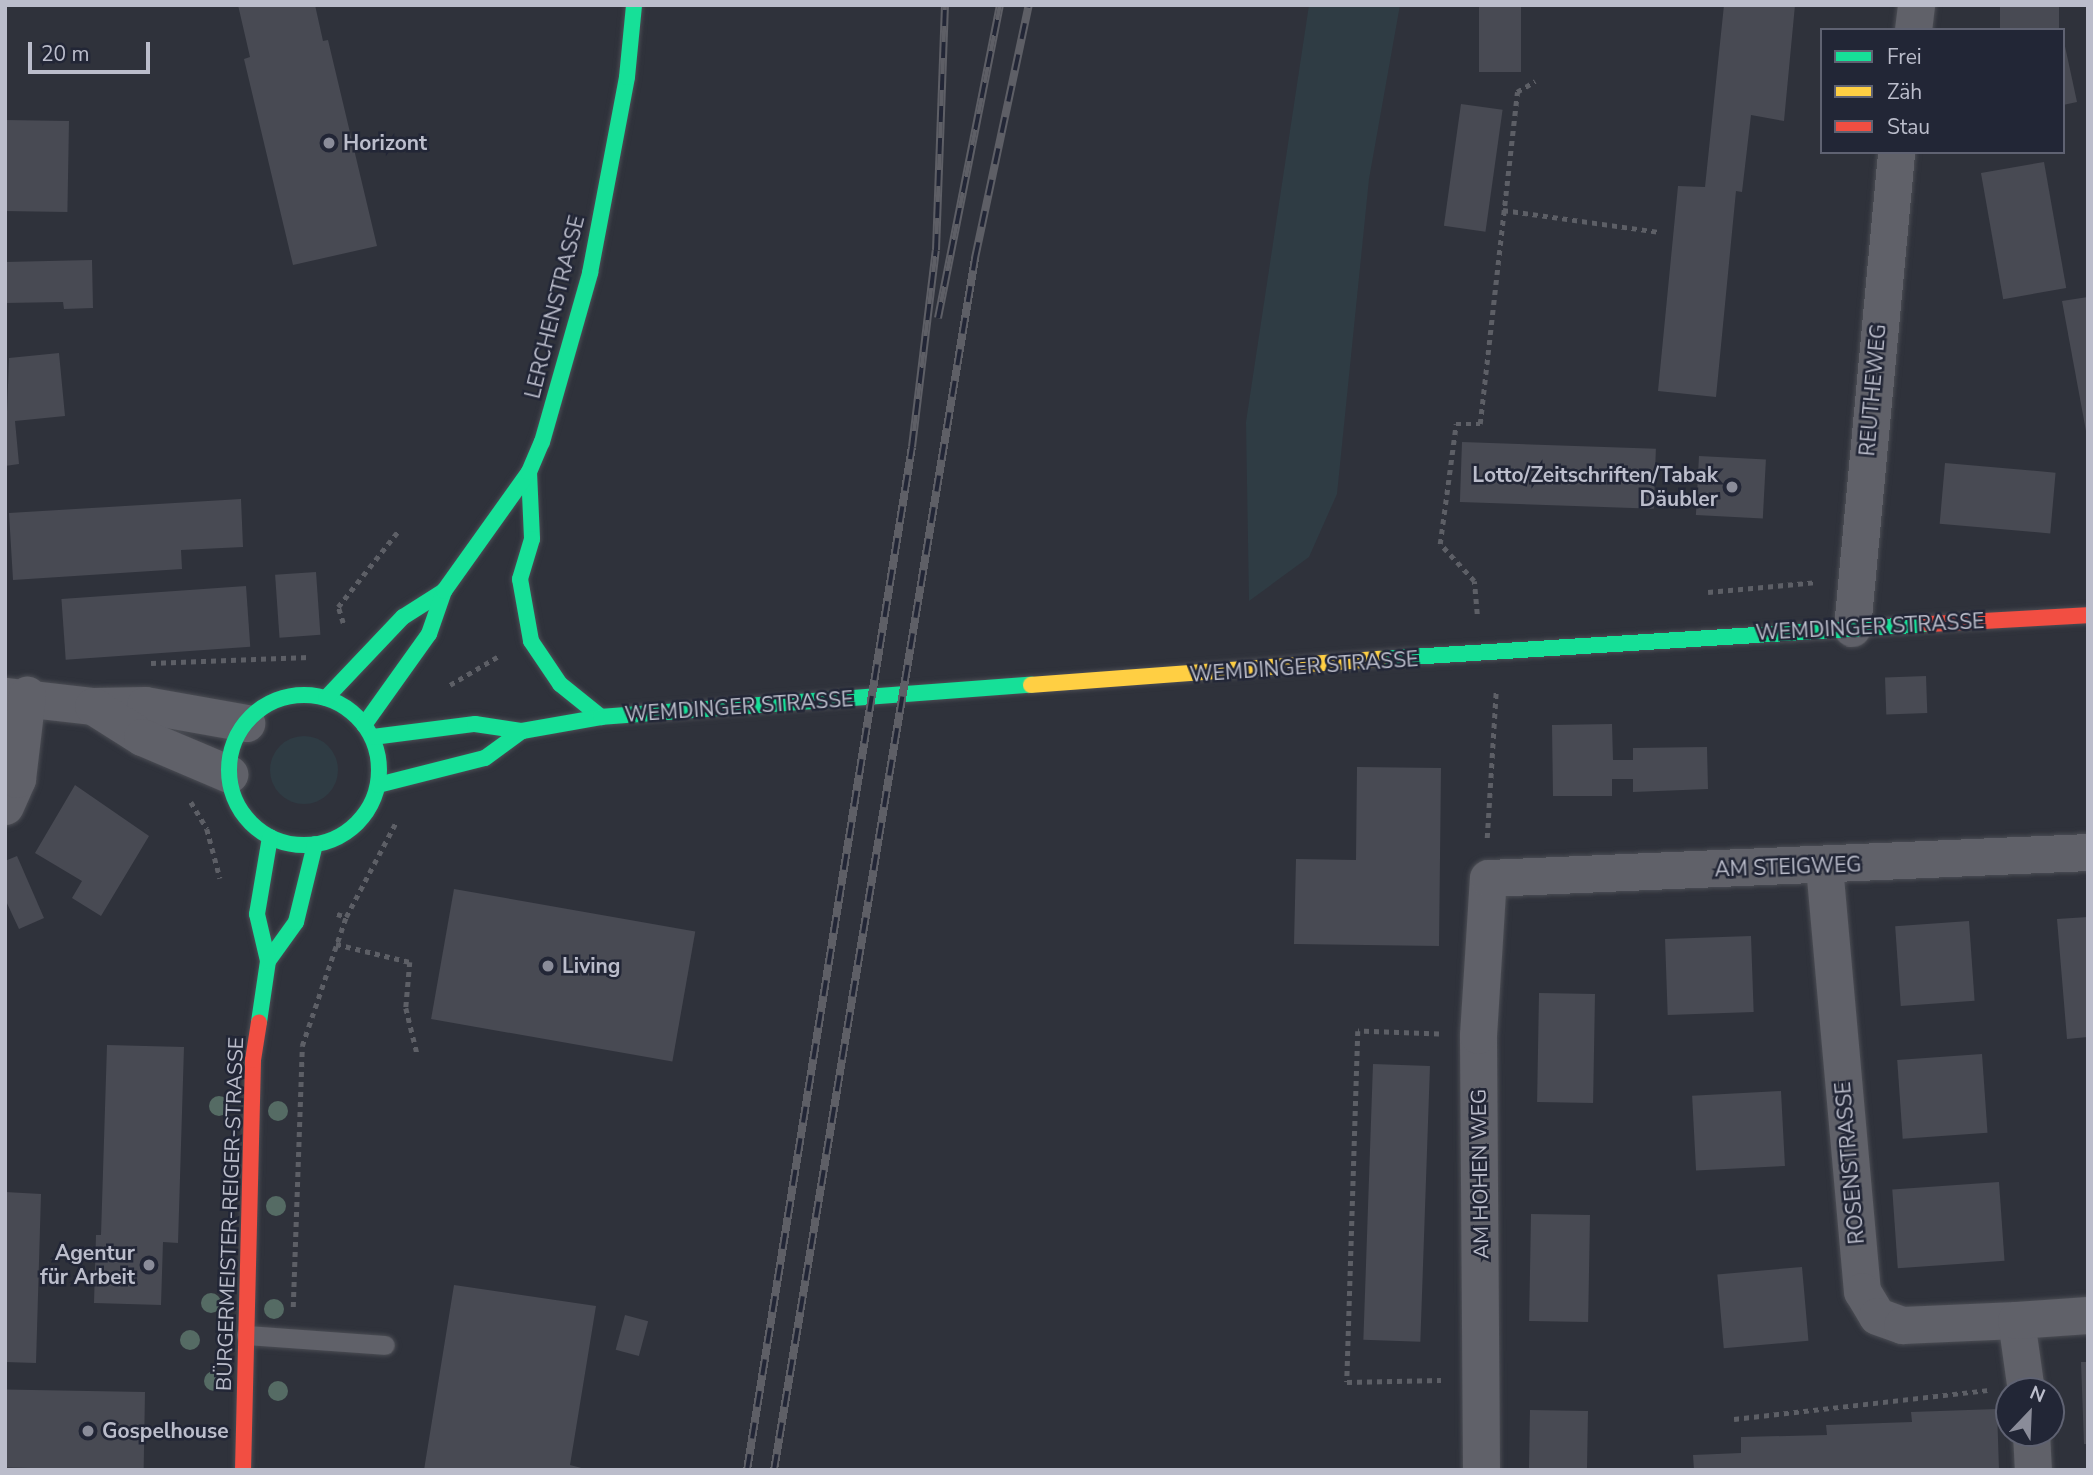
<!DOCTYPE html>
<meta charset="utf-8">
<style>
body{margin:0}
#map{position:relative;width:2093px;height:1475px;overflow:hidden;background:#2f323b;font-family:"Nunito Sans",sans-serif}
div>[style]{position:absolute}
.green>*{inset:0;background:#2f3c44}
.round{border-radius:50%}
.building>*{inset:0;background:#484a53;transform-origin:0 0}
.path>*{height:4.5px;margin-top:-2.25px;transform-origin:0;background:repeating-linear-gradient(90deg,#5d5f66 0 5px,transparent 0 10px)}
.roads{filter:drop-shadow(0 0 2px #4b4d54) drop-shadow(0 0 2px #4b4d54)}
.lane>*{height:19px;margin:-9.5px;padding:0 9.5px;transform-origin:9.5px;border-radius:9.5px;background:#606169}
.street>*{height:37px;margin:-18.5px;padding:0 18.5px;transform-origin:18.5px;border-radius:18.5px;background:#606169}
.fast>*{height:16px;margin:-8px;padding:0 8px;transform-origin:8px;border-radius:8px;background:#16e098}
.fast>.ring{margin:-8px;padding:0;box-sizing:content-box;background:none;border:16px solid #16e098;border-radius:50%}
.slow>*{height:16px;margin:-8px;padding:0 8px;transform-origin:8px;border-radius:8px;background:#ffcf43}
.jam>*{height:16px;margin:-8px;padding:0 8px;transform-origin:8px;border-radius:8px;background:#f24e42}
.rail>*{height:8px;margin-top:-4px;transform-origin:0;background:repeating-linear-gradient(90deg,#222636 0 16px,#5e5f66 0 32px);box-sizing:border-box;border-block:2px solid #5e5f66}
.trees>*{width:20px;height:20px;margin:-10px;border-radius:50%;background:#556b64}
.dots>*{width:19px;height:19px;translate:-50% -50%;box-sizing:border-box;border:4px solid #222636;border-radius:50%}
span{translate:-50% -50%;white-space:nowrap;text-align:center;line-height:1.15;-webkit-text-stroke:5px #222636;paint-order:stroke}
.poi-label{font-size:21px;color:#bbbdcb;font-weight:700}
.left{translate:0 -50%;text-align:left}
.right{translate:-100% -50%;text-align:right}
.street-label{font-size:21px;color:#bbbdcb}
.frame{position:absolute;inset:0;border:7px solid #bbbdcb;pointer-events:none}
.legend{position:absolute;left:1820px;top:28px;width:245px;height:126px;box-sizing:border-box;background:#222636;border:2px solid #5f6272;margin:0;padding:9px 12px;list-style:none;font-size:21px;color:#bbbdcb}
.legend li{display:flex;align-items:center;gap:14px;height:35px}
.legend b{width:35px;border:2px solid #5f6272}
.north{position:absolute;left:1995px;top:1377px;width:70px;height:70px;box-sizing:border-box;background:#222636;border:2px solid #5f6272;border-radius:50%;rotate:23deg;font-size:19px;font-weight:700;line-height:28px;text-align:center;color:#bbbdcb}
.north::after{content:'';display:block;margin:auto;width:24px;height:32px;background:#8a8c99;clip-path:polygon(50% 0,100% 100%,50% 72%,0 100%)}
.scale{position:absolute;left:28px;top:42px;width:122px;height:32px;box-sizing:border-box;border:4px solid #bbbdcb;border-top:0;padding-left:9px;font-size:21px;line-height:24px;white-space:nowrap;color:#bbbdcb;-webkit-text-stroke:5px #222636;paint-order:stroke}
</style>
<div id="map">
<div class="green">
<i style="clip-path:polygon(1309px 5px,1400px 5px,1369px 179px,1337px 494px,1309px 557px,1249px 601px,1246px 422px)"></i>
<i class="round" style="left:270px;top:736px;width:68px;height:68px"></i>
</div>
<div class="building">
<i style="clip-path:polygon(238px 5px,315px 5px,323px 41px,328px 40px,377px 246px,293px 265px,244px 59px,250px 57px)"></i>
<i style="left:1479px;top:5px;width:42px;height:67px"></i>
<i style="clip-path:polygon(1724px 5px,1795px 5px,1784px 121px,1751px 115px,1742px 192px,1736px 191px,1716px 397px,1658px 391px,1678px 186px,1705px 187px)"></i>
<i style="left:2000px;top:5px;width:59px;height:25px"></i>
<i style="clip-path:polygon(2063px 37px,2077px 102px,2063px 105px)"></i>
<i style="left:1461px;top:104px;width:42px;height:123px;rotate:8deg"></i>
<i style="left:5px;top:120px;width:64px;height:91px;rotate:1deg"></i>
<i style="left:2044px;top:162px;width:128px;height:64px;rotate:80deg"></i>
<i style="clip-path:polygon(92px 260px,93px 308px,64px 309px,63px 302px,5px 303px,5px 262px)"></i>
<i style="clip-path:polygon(2088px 297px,2088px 431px,2086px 431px,2062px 301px)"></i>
<i style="clip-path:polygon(59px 353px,65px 416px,15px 421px,19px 464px,5px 466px,9px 358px)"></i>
<i style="left:1462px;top:442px;width:194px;height:60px;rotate:2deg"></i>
<i style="left:1699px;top:456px;width:67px;height:59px;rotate:3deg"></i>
<i style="left:1945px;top:463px;width:111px;height:61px;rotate:5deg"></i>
<i style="clip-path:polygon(241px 499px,243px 547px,181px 550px,182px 569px,13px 580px,9px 513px)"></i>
<i style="left:316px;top:572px;width:63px;height:41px;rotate:86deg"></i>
<i style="left:246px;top:586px;width:61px;height:185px;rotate:86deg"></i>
<i style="left:1926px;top:676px;width:37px;height:41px;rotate:88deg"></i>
<i style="clip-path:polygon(1612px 724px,1613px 760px,1633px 760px,1633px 748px,1707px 747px,1708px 789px,1633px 792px,1633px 779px,1612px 779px,1612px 796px,1553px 796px,1552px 725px)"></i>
<i style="clip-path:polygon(1357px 767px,1441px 768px,1439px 946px,1294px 944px,1296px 859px,1356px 860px)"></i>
<i style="clip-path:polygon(75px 785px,149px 836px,101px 916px,72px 898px,82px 881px,35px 853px)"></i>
<i style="clip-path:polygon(17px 856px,44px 918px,19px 929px,5px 899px,5px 861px)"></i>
<i style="left:454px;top:889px;width:245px;height:132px;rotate:10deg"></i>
<i style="clip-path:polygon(2088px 917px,2088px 1037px,2067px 1039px,2057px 919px)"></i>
<i style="left:1969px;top:921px;width:80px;height:74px;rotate:86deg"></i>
<i style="left:1751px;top:936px;width:76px;height:86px;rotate:88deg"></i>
<i style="left:1539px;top:993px;width:56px;height:109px;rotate:1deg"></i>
<i style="clip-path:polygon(107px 1045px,184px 1047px,178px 1243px,163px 1242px,161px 1305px,94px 1303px,96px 1235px,101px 1235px)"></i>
<i style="left:1982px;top:1054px;width:79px;height:85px;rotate:86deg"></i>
<i style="left:1373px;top:1064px;width:57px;height:276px;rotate:2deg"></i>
<i style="left:1781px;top:1091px;width:75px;height:89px;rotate:87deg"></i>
<i style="left:1999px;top:1182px;width:79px;height:107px;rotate:86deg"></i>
<i style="clip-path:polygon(5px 1192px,41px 1194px,36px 1363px,5px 1362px)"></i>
<i style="left:1531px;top:1214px;width:59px;height:107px;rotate:1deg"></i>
<i style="left:1802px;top:1267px;width:74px;height:85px;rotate:85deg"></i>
<i style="clip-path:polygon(454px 1285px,596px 1306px,570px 1465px,589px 1470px,424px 1470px)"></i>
<i style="left:625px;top:1315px;width:24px;height:36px;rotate:15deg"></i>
<i style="clip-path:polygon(2081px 1362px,2088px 1362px,2088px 1444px,2084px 1444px)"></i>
<i style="left:145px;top:1392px;width:78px;height:140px;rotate:91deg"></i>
<i style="clip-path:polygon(1997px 1409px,1999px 1470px,1694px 1470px,1693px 1455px,1741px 1453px,1741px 1437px,1827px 1435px,1826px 1425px,1912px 1422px,1911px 1412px)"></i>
<i style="left:1530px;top:1410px;width:58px;height:60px;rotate:1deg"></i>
</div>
<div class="path">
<i style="left:1503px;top:210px;width:159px;rotate:8deg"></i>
<i style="left:1708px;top:592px;width:109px;rotate:-5.2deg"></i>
<i style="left:1477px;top:614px;width:33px;rotate:-95deg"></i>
<i style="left:1474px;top:581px;width:50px;rotate:-132.6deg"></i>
<i style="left:1440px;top:544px;width:121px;rotate:-82.4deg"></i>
<i style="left:1456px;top:424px;width:24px"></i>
<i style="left:1480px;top:424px;width:334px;rotate:-83.6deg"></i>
<i style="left:1517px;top:92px;width:21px;rotate:-31deg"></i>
<i style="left:343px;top:623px;width:17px;rotate:-107deg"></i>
<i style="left:338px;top:607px;width:98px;rotate:-51.6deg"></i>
<i style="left:151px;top:663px;width:159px;rotate:-2.2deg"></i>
<i style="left:450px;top:685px;width:55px;rotate:-30.8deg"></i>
<i style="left:191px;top:802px;width:31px;rotate:59deg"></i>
<i style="left:207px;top:829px;width:51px;rotate:75.1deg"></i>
<i style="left:1487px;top:838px;width:149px;rotate:-86.5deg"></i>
<i style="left:337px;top:914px;width:9px;rotate:18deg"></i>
<i style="left:346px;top:917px;width:107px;rotate:-62.2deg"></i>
<i style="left:336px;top:944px;width:76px;rotate:13.7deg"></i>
<i style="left:410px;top:962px;width:46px;rotate:95deg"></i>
<i style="left:406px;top:1008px;width:46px;rotate:76.3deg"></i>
<i style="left:1439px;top:1034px;width:81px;rotate:-177.9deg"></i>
<i style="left:1358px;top:1031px;width:351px;rotate:91.8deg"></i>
<i style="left:1347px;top:1382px;width:94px;rotate:-1.2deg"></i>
<i style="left:293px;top:1307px;width:261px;rotate:-88deg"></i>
<i style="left:302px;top:1046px;width:136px;rotate:-71.2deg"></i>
<i style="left:1734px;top:1419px;width:255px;rotate:-6.5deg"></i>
</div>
<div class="roads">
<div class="lane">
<i style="left:246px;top:1335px;width:139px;rotate:4.1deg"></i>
</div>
<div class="street">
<i style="left:1913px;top:30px;width:25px;rotate:-83deg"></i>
<i style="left:1852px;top:628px;width:478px;rotate:-84.7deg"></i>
<i style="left:5px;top:696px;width:89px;rotate:6.5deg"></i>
<i style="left:93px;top:706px;width:52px;rotate:-1.1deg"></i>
<i style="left:145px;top:705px;width:103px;rotate:10.1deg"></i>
<i style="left:93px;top:706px;width:58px;rotate:32.3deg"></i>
<i style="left:142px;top:737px;width:95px;rotate:23deg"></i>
<i style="left:5px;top:806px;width:30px;rotate:-66deg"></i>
<i style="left:17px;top:779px;width:85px;rotate:-83.2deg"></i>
<i style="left:1824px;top:866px;width:427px;rotate:84.9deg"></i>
<i style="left:1862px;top:1291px;width:29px;rotate:59deg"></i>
<i style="left:1877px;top:1316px;width:27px;rotate:20deg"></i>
<i style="left:1902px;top:1325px;width:114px;rotate:-2.5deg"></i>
<i style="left:2016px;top:1320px;width:72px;rotate:82deg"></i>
<i style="left:2016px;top:1320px;width:72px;rotate:-4deg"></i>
<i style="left:2031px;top:1433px;width:37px;rotate:87deg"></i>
<i style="left:1481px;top:1470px;width:435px;rotate:-90.4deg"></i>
<i style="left:1478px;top:1035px;width:157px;rotate:-86.4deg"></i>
<i style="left:1488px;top:878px;width:601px;rotate:-2.48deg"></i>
</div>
<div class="fast">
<i style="left:529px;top:472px;width:67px;rotate:87.4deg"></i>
<i style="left:532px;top:539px;width:42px;rotate:106.7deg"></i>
<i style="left:520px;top:579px;width:63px;rotate:79.9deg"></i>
<i style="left:531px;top:641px;width:52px;rotate:56deg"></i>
<i style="left:560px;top:684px;width:53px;rotate:38.8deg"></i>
<i style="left:1379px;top:659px;width:551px;rotate:-3.64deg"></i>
<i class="ring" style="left:229px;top:695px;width:134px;height:134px"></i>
<i style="left:326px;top:698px;width:112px;rotate:-46.5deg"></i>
<i style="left:403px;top:617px;width:49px;rotate:-32.4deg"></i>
<i style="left:364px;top:725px;width:112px;rotate:-54.5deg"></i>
<i style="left:429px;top:634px;width:46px;rotate:-70.8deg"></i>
<i style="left:444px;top:591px;width:146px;rotate:-54.5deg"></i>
<i style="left:529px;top:472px;width:33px;rotate:-67deg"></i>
<i style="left:542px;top:442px;width:176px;rotate:-74.1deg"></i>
<i style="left:590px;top:273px;width:199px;rotate:-79.3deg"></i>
<i style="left:627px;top:77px;width:72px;rotate:-84.4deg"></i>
<i style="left:373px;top:737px;width:103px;rotate:-7.3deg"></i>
<i style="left:475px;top:724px;width:48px;rotate:8.5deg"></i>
<i style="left:522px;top:731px;width:80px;rotate:-10deg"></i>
<i style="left:601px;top:717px;width:431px;rotate:-4.3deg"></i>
<i style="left:378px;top:785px;width:110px;rotate:-14.2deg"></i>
<i style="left:485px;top:758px;width:46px;rotate:-36.1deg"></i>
<i style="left:268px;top:961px;width:48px;rotate:-54.3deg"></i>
<i style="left:296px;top:922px;width:80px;rotate:-76.3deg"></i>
<i style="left:259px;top:1022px;width:62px;rotate:-81.6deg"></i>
<i style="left:268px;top:961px;width:48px;rotate:-103.2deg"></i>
<i style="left:257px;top:914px;width:78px;rotate:-80.4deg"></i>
</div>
<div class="slow">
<i style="left:1031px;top:685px;width:349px;rotate:-4.3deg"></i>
</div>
<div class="jam">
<i style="left:1929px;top:624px;width:159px;rotate:-3.2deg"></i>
<i style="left:243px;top:1470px;width:410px;rotate:-88.6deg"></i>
<i style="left:253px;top:1060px;width:38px;rotate:-81deg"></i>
</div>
</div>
<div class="rail">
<i style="left:938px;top:318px;width:319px;rotate:-78.8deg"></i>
<i style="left:747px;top:1470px;width:1036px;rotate:-80.84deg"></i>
<i style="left:912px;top:447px;width:198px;rotate:-83.1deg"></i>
<i style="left:936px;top:250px;width:245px;rotate:-87.9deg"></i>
<i style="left:774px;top:1470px;width:1229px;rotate:-80.58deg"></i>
<i style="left:975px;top:258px;width:259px;rotate:-78deg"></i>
</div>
<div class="trees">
<i style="left:219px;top:1106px"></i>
<i style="left:278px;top:1111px"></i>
<i style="left:276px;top:1206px"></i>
<i style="left:211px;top:1303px"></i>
<i style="left:274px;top:1309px"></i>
<i style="left:190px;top:1340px"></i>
<i style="left:214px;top:1381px"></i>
<i style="left:278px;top:1391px"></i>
</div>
<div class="dots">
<i style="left:329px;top:143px;background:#8a8c99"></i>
<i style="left:1732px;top:487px;background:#8a8c99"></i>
<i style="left:548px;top:966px;background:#8a8c99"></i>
<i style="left:149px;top:1265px;background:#8a8c99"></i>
<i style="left:88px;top:1431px;background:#8a8c99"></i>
</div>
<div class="poi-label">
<span class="left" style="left:343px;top:143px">Horizont</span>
<span class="right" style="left:1718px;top:487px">Lotto/Zeitschriften/Tabak<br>Däubler</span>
<span class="left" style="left:562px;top:966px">Living</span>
<span class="right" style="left:135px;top:1265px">Agentur<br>für Arbeit</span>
<span class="left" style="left:102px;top:1431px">Gospelhouse</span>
</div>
<div class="street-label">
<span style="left:555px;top:307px;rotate:-76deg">LERCHENSTRASSE</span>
<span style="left:1873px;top:390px;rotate:-85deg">REUTHEWEG</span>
<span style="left:1870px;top:627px;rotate:-3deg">WEMDINGER STRASSE</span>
<span style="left:1304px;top:667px;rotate:-4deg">WEMDINGER STRASSE</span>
<span style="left:739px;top:707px;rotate:-4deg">WEMDINGER STRASSE</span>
<span style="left:1788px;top:867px;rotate:-2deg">AM STEIGWEG</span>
<span style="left:1850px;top:1163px;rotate:-95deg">ROSENSTRASSE</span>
<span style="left:1480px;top:1174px;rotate:-91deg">AM HOHEN WEG</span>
<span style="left:230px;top:1214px;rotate:-88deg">BÜRGERMEISTER-REIGER-STRASSE</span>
</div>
<div class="frame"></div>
<ul class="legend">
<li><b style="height:9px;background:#16e098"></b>Frei</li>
<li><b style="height:9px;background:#ffcf43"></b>Zäh</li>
<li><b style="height:9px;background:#f24e42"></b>Stau</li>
</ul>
<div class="north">N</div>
<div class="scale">20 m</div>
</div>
